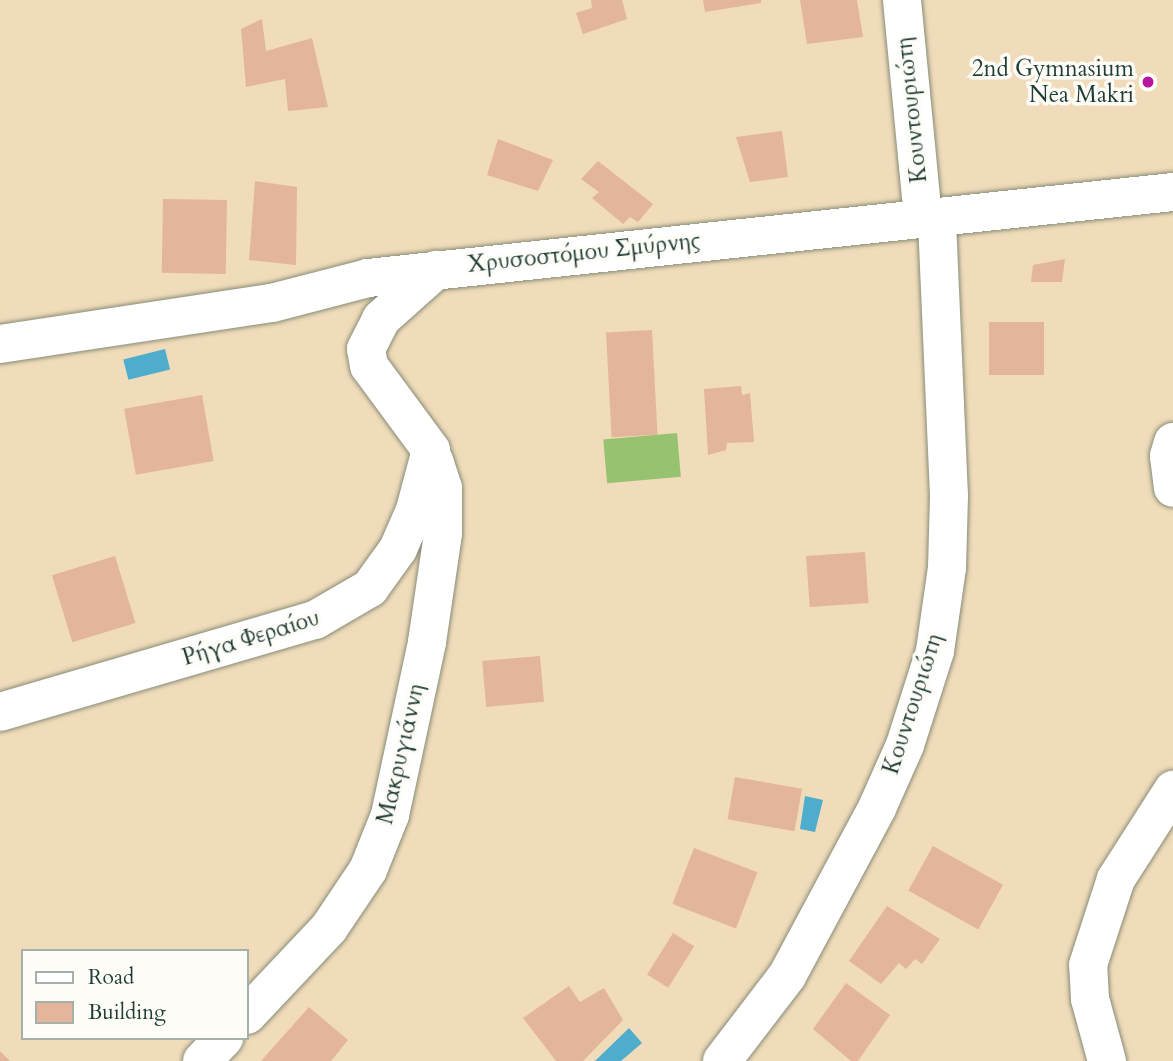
<!DOCTYPE html>
<meta charset="utf-8">
<style>
body{margin:0}
#map{position:relative;width:1173px;height:1061px;overflow:hidden;background:#f0dcba;font-family:Cardo,serif}
div>[style]{position:absolute}
.green>*{inset:0;background:#97c26f;transform-origin:0 0}
.water>*{inset:0;background:#4eaccc;transform-origin:0 0}
.building>*{inset:0;background:#e3b59a;transform-origin:0 0}
.roads{filter:drop-shadow(0 0 2px #888c77) drop-shadow(0 0 2px #888c77)}
.minor>*{height:38px;margin:-19px;padding:0 19px;transform-origin:19px;border-radius:19px;background:#fff}
.dots>*{width:19px;height:19px;translate:-50% -50%;box-sizing:border-box;border:4px solid #fdfcf7;border-radius:50%}
span{translate:-50% -50%;white-space:nowrap;text-align:center;line-height:1.15;-webkit-text-stroke:7px #fdfcf7;paint-order:stroke}
.poi-label{font-size:23px;color:#1f3d34}
.right{translate:-100% -50%;text-align:right}
.street-label{font-size:23px;color:#1f3d34}
.legend{position:absolute;left:21px;top:949px;width:228px;height:91px;box-sizing:border-box;background:#fdfcf7;border:2px solid #a4b0a9;margin:0;padding:9px 12px;list-style:none;font-size:21px;color:#1f3d34}
.legend li{display:flex;align-items:center;gap:14px;height:35px}
.legend b{width:35px;border:2px solid #a4b0a9}
</style>
<div id="map">
<div class="green">
<i style="left:677px;top:433px;width:44px;height:74px;rotate:85deg"></i>
</div>
<div class="water">
<i style="left:165px;top:349px;width:21px;height:43px;rotate:76deg"></i>
<i style="clip-path:polygon(805px 796px,823px 800px,815px 832px,800px 829px)"></i>
<i style="clip-path:polygon(629px 1028px,642px 1043px,621px 1061px,595px 1061px)"></i>
</div>
<div class="building">
<i style="clip-path:polygon(591px 0,622px 0,627px 19px,583px 34px,576px 13px,592px 8px)"></i>
<i style="clip-path:polygon(703px 0,761px 0,761px 3px,705px 12px)"></i>
<i style="clip-path:polygon(800px 0,857px 0,863px 37px,807px 44px)"></i>
<i style="clip-path:polygon(262px 19px,266px 51px,312px 38px,328px 107px,288px 111px,285px 79px,246px 87px,241px 29px)"></i>
<i style="clip-path:polygon(782px 131px,788px 177px,750px 182px,736px 137px)"></i>
<i style="clip-path:polygon(498px 139px,553px 160px,538px 191px,487px 175px)"></i>
<i style="clip-path:polygon(598px 161px,653px 204px,638px 222px,630px 217px,623px 224px,592px 198px,599px 192px,581px 179px)"></i>
<i style="clip-path:polygon(255px 181px,297px 187px,296px 265px,249px 260px)"></i>
<i style="left:227px;top:200px;width:74px;height:64px;rotate:91deg"></i>
<i style="clip-path:polygon(1065px 259px,1062px 282px,1031px 282px,1033px 265px)"></i>
<i style="left:989px;top:322px;width:55px;height:53px"></i>
<i style="left:652px;top:330px;width:105px;height:46px;rotate:87deg"></i>
<i style="clip-path:polygon(741px 386px,742px 395px,750px 393px,754px 442px,727px 443px,726px 450px,708px 455px,704px 389px)"></i>
<i style="left:202px;top:395px;width:67px;height:79px;rotate:80deg"></i>
<i style="left:865px;top:552px;width:51px;height:59px;rotate:86deg"></i>
<i style="left:115px;top:556px;width:70px;height:66px;rotate:73deg"></i>
<i style="left:540px;top:656px;width:46px;height:58px;rotate:85deg"></i>
<i style="left:735px;top:777px;width:68px;height:43px;rotate:10deg"></i>
<i style="left:933px;top:846px;width:80px;height:51px;rotate:29deg"></i>
<i style="left:694px;top:848px;width:68px;height:60px;rotate:21deg"></i>
<i style="clip-path:polygon(887px 906px,940px 939px,922px 964px,915px 959px,906px 969px,899px 963px,881px 984px,849px 961px)"></i>
<i style="left:673px;top:933px;width:25px;height:49px;rotate:32deg"></i>
<i style="clip-path:polygon(846px 983px,890px 1015px,858px 1061px,851px 1061px,813px 1029px)"></i>
<i style="clip-path:polygon(569px 986px,580px 1002px,604px 988px,623px 1020px,583px 1061px,556px 1061px,523px 1018px)"></i>
<i style="clip-path:polygon(309px 1007px,348px 1040px,331px 1061px,261px 1061px)"></i>
<i style="clip-path:polygon(0 1051px,10px 1061px,0 1061px)"></i>
</div>
<div class="roads">
<div class="minor">
<i style="left:902px;top:0;width:220px;rotate:84.5deg"></i>
<i style="left:0;top:344px;width:275px;rotate:-8.6deg"></i>
<i style="left:272px;top:303px;width:99px;rotate:-14.6deg"></i>
<i style="left:368px;top:278px;width:810px;rotate:-6.1deg"></i>
<i style="left:1173px;top:442px;width:15px;rotate:106deg"></i>
<i style="left:1169px;top:456px;width:32px;rotate:83deg"></i>
<i style="left:0;top:712px;width:328px;rotate:-16.3deg"></i>
<i style="left:315px;top:620px;width:64px;rotate:-30.2deg"></i>
<i style="left:370px;top:588px;width:48px;rotate:-54.3deg"></i>
<i style="left:398px;top:549px;width:43px;rotate:-66.4deg"></i>
<i style="left:415px;top:510px;width:62px;rotate:-75.1deg"></i>
<i style="left:431px;top:450px;width:104px;rotate:-126.4deg"></i>
<i style="left:369px;top:366px;width:17px;rotate:-100deg"></i>
<i style="left:366px;top:349px;width:34px;rotate:-63deg"></i>
<i style="left:381px;top:319px;width:74px;rotate:-41.7deg"></i>
<i style="left:247px;top:1015px;width:120px;rotate:-46.7deg"></i>
<i style="left:329px;top:928px;width:70px;rotate:-56.1deg"></i>
<i style="left:368px;top:870px;width:59px;rotate:-68.2deg"></i>
<i style="left:390px;top:815px;width:177px;rotate:-77.9deg"></i>
<i style="left:427px;top:642px;width:110px;rotate:-81.6deg"></i>
<i style="left:443px;top:533px;width:45px;rotate:-90deg"></i>
<i style="left:443px;top:488px;width:29px;rotate:-108deg"></i>
<i style="left:202px;top:1061px;width:32px;rotate:-46deg"></i>
<i style="left:722px;top:1061px;width:107px;rotate:-52.6deg"></i>
<i style="left:787px;top:976px;width:191px;rotate:-61.8deg"></i>
<i style="left:877px;top:808px;width:69px;rotate:-66deg"></i>
<i style="left:905px;top:745px;width:99px;rotate:-72.3deg"></i>
<i style="left:935px;top:651px;width:84px;rotate:-81.8deg"></i>
<i style="left:947px;top:568px;width:72px;rotate:-88.4deg"></i>
<i style="left:949px;top:496px;width:278px;rotate:-92.5deg"></i>
<i style="left:1107px;top:1061px;width:64px;rotate:-105.3deg"></i>
<i style="left:1090px;top:999px;width:34px;rotate:-93deg"></i>
<i style="left:1088px;top:965px;width:90px;rotate:-72deg"></i>
<i style="left:1116px;top:879px;width:106px;rotate:-57.4deg"></i>
</div>
</div>
<div class="dots">
<i style="left:1148px;top:82px;background:#b5179e"></i>
</div>
<div class="poi-label">
<span class="right" style="left:1134px;top:82px">2nd Gymnasium<br>Nea Makri</span>
</div>
<div class="street-label">
<span style="left:912px;top:110px;rotate:-96deg">Κουντουριώτη</span>
<span style="left:584px;top:253px;rotate:-6deg">Χρυσοστόμου Σμύρνης</span>
<span style="left:251px;top:638px;rotate:-17deg">Ρήγα Φεραίου</span>
<span style="left:913px;top:704px;rotate:-72deg">Κουντουριώτη</span>
<span style="left:401px;top:754px;rotate:-77deg">Μακρυγιάννη</span>
</div>
<ul class="legend">
<li><b style="height:9px;background:#fff"></b>Road</li>
<li><b style="height:19px;background:#e3b59a"></b>Building</li>
</ul>
</div>
